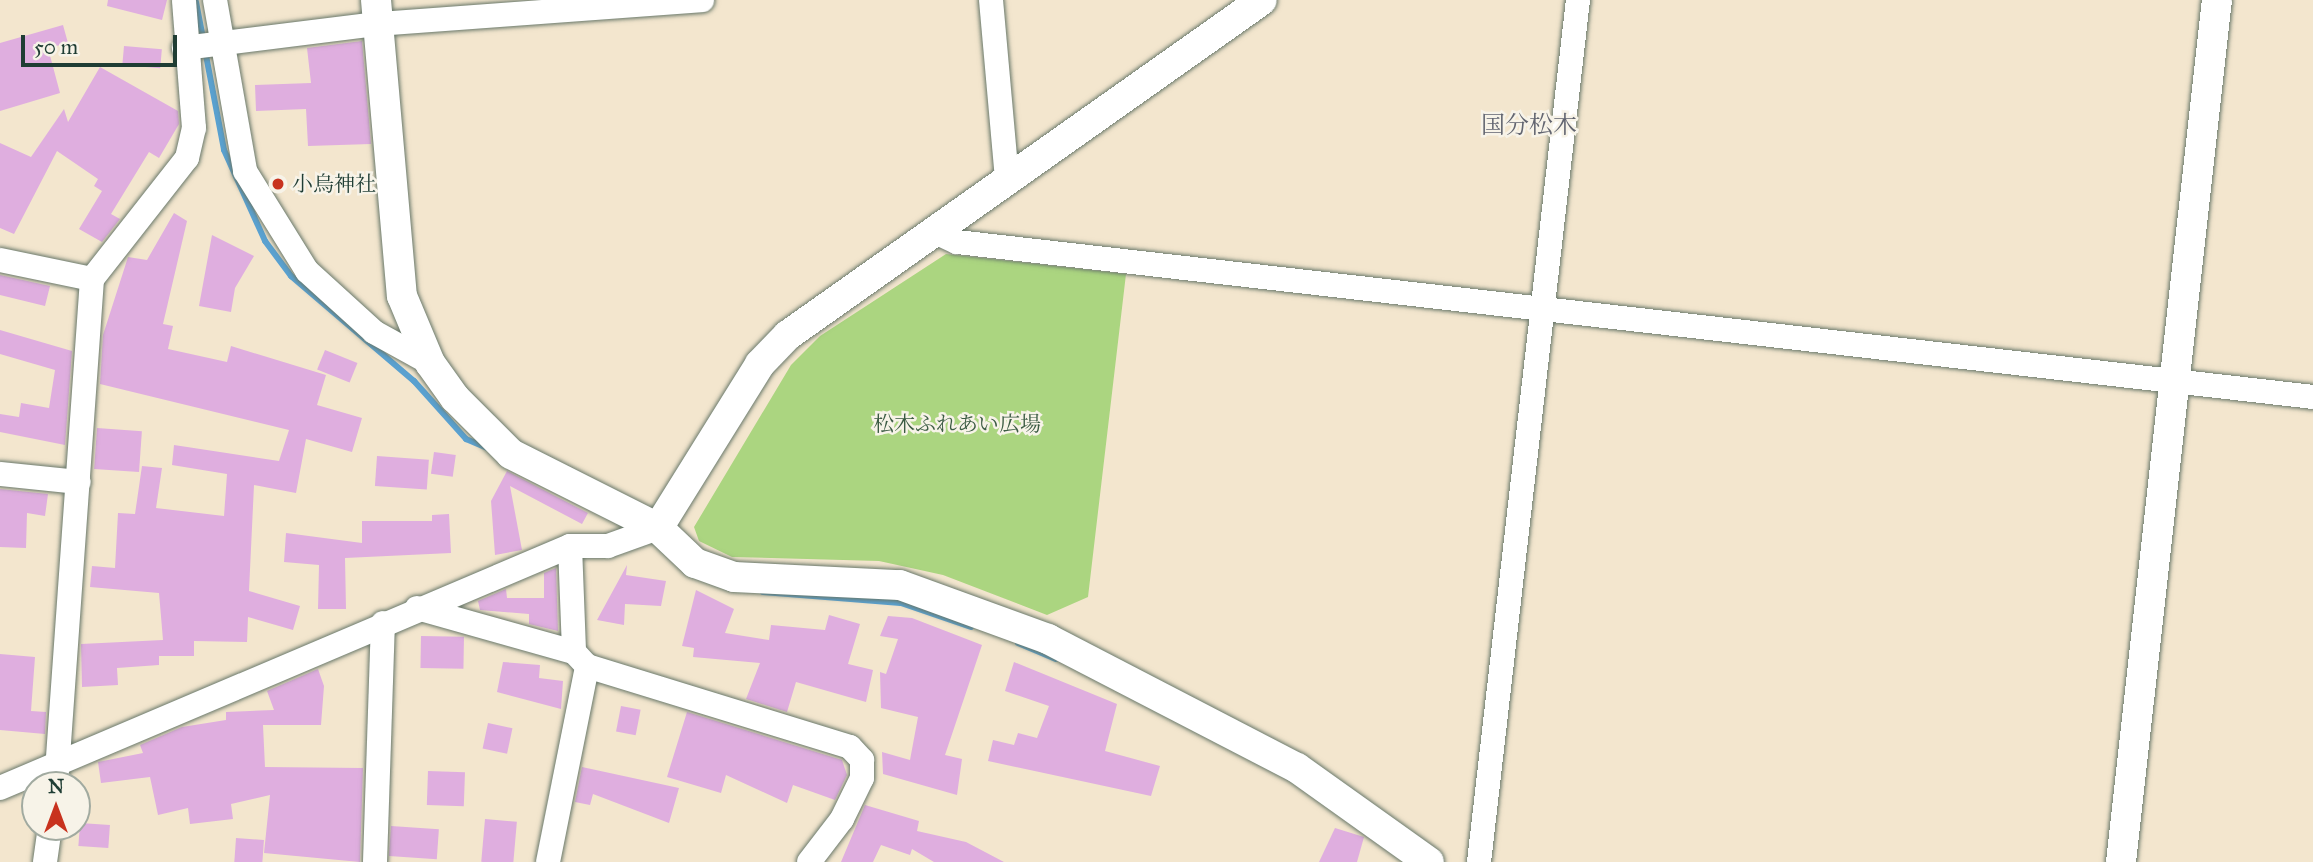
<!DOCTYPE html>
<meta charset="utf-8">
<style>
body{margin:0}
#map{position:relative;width:2313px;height:862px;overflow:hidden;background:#f3e6ce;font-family:"IM FELL Great Primer","Noto Serif JP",serif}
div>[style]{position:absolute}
.green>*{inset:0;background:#abd580}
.stream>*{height:6px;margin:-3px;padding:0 3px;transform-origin:3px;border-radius:3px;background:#5aa1d0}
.building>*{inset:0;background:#dfaedf;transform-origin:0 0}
.roads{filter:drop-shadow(0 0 2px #69786a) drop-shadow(0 0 2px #69786a)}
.minor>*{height:24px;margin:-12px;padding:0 12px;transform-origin:12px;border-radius:12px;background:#fff}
.tertiary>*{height:30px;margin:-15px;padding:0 15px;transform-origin:15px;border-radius:15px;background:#fff}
.dots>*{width:19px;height:19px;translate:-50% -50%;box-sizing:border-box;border:4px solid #f7f3e8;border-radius:50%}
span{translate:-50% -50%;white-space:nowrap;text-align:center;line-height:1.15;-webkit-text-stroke:5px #f7f3e8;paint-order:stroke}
.poi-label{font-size:21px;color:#1f3d34}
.left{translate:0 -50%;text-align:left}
.park-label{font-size:21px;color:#3b5b43}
.quarter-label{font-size:24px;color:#626570}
.north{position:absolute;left:21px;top:771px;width:70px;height:70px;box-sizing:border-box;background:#f7f3e8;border:2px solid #a1aaa0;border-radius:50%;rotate:0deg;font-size:19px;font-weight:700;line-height:28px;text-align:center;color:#1f3d34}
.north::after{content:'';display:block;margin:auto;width:24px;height:32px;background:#c8321e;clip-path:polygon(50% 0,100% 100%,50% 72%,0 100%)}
.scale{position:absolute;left:21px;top:35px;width:156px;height:32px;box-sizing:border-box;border:4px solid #1f3d34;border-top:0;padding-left:9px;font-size:21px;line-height:24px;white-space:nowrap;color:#1f3d34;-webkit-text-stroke:5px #f7f3e8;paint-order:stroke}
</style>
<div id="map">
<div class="green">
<i style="clip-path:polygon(946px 254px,1126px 274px,1088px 597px,1047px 615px,943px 575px,879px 561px,732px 557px,699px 541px,694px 527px,791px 365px,820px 336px)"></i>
</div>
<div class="stream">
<i style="left:196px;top:2px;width:38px;rotate:79deg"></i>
<i style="left:205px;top:50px;width:102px;rotate:79.2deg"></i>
<i style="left:224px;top:150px;width:100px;rotate:65.7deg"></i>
<i style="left:265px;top:241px;width:44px;rotate:53.4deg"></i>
<i style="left:291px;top:276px;width:162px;rotate:40.5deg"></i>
<i style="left:414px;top:381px;width:78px;rotate:48.1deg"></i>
<i style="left:466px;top:439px;width:25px;rotate:23deg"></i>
<i style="left:763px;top:592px;width:138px;rotate:4.6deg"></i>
<i style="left:901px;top:603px;width:74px;rotate:18.9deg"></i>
<i style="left:1018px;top:643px;width:41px;rotate:22.8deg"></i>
</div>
<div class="building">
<i style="clip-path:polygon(108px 0,167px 0,162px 20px,107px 6px)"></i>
<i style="clip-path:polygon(63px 25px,68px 43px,48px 48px,60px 93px,0 111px,0 43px)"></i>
<i style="clip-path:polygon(362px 41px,371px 144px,308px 146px,306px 109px,256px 111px,255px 85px,311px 83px,307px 48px)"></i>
<i style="left:124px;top:46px;width:38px;height:19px;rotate:5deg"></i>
<i style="clip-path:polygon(100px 67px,178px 111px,179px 124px,159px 158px,149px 152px,111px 214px,120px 219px,102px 242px,79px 229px,102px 191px,94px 186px,98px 179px,57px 151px,14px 234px,0 228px,0 143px,31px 157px,64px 109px,68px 122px)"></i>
<i style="clip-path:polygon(174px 213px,187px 221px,163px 324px,173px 326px,168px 349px,227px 362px,231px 346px,326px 375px,317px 405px,362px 418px,352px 452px,306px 439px,296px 493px,254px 485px,249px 591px,300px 606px,293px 630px,248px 617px,247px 642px,194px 641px,194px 656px,159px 656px,159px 665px,117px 668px,118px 685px,82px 687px,81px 644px,163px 640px,159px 593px,90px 587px,92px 566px,115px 568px,118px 513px,135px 514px,142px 466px,162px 468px,156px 508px,224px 516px,227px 474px,172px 465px,174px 445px,279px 461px,289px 430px,100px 384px,103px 335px,128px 257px,147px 260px)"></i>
<i style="clip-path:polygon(212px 235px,254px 256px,235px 288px,231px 312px,199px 306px)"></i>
<i style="clip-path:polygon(0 275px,50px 286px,45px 306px,0 295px)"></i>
<i style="clip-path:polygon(0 330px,72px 351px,65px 445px,0 432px,0 414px,19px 417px,21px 403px,49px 408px,55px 370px,0 354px)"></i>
<i style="left:325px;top:350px;width:35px;height:21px;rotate:22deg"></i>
<i style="left:97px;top:428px;width:45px;height:41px;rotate:4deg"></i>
<i style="left:434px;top:452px;width:22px;height:22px;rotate:8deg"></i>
<i style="left:377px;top:456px;width:52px;height:30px;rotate:4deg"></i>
<i style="clip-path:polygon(507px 471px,588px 513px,582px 524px,510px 486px,522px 550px,495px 555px,491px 501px)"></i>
<i style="clip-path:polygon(0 489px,48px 494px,45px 516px,27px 513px,26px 548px,0 547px)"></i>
<i style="clip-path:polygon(449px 514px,451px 553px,345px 558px,346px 609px,318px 609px,319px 565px,284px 562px,286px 533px,362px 543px,362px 521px,432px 521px,432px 515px)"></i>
<i style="clip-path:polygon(627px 565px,626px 575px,666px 581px,661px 606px,625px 604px,624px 625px,597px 620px)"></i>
<i style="clip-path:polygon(556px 568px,558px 631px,529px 624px,529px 614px,480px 610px,478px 601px,506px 589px,507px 598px,544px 598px,544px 573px)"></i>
<i style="clip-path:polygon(696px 590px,734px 609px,725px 633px,769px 640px,771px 625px,825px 630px,829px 615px,860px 624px,848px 664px,873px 670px,866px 702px,796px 682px,787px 712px,746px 699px,760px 663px,693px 657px,694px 648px,682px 646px)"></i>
<i style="clip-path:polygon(888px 616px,912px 618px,982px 645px,945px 755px,962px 759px,957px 795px,883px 774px,882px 752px,910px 760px,918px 717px,881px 708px,880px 672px,886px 674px,898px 639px,880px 636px)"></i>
<i style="left:421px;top:636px;width:43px;height:32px;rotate:1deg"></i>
<i style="clip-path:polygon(0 654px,35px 657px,31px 711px,46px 712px,45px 734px,0 730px)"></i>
<i style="clip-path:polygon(503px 662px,540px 665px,539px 678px,563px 681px,561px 709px,497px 692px)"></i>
<i style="clip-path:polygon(1014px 662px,1117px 704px,1105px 751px,1160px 766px,1151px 796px,988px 761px,993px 740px,1014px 745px,1018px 733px,1037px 738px,1049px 706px,1005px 691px)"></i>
<i style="clip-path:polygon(318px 669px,324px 686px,321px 725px,263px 725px,265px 767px,363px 768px,360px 862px,264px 853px,270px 795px,231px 804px,233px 819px,190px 824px,188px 808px,158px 815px,150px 777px,101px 783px,98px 762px,143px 753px,140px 745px,182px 727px,226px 720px,226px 712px,274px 710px,267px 691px)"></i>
<i style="left:621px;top:706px;width:20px;height:26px;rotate:11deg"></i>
<i style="clip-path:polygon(687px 712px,842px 760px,847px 775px,835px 800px,793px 785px,787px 803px,726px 775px,721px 793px,667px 777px)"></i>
<i style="left:488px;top:723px;width:25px;height:26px;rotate:12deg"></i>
<i style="clip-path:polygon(582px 767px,679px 788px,669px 823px,593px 794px,590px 805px,575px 802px)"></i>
<i style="left:428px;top:771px;width:37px;height:34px;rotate:2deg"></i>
<i style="clip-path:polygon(865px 805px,919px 821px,917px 831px,966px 842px,1004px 862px,934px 862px,912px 849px,910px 855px,881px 845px,873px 862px,841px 862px)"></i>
<i style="left:485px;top:819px;width:32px;height:43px;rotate:5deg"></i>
<i style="left:80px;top:823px;width:30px;height:23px;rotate:4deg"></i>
<i style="left:391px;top:826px;width:48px;height:30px;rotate:4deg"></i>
<i style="clip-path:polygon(1335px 828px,1364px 837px,1357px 862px,1319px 862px)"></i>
<i style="left:236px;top:838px;width:28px;height:24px;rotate:4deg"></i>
</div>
<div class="roads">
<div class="minor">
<i style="left:215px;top:0;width:174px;rotate:80deg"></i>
<i style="left:245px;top:171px;width:118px;rotate:58.2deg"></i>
<i style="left:307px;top:271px;width:91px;rotate:42.3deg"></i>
<i style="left:374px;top:332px;width:64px;rotate:29deg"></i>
<i style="left:991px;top:0;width:179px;rotate:84.9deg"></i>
<i style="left:184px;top:48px;width:195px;rotate:-7.1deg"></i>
<i style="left:378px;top:24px;width:325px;rotate:-4.2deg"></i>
<i style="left:933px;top:231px;width:26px;rotate:25deg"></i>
<i style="left:957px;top:242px;width:1365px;rotate:6.52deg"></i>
<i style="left:0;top:260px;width:94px;rotate:11.7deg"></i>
<i style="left:0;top:474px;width:79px;rotate:5.8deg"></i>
<i style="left:570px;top:546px;width:106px;rotate:87.8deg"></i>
<i style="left:417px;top:608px;width:163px;rotate:15.7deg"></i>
<i style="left:574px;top:652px;width:19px;rotate:47deg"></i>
<i style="left:587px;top:666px;width:275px;rotate:17.1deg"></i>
<i style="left:850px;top:747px;width:18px;rotate:47deg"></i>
<i style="left:862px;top:760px;width:18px;rotate:90deg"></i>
<i style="left:862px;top:778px;width:46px;rotate:116deg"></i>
<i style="left:842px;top:819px;width:54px;rotate:127.5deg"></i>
<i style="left:56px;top:785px;width:507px;rotate:-85.93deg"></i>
<i style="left:92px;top:279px;width:154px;rotate:-51.9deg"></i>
<i style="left:187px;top:158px;width:31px;rotate:-77deg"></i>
<i style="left:194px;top:128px;width:128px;rotate:-94.5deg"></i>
<i style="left:0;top:788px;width:619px;rotate:-23deg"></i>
<i style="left:570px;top:546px;width:38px"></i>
<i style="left:608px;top:546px;width:53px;rotate:-19.8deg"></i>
<i style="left:45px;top:862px;width:35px;rotate:-82deg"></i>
<i style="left:375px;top:862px;width:239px;rotate:-88.1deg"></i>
<i style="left:548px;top:862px;width:200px;rotate:-78.7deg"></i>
<i style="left:1479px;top:862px;width:868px;rotate:-83.45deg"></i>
</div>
<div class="tertiary">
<i style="left:376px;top:0;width:297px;rotate:85deg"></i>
<i style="left:402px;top:296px;width:73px;rotate:67.3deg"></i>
<i style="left:430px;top:363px;width:43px;rotate:54.5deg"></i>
<i style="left:455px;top:398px;width:79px;rotate:45deg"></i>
<i style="left:511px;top:454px;width:165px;rotate:26.7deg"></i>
<i style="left:658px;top:528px;width:51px;rotate:43.4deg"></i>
<i style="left:695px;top:563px;width:41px;rotate:19.7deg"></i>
<i style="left:734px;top:577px;width:166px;rotate:2.8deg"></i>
<i style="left:900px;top:585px;width:158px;rotate:20deg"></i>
<i style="left:1048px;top:639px;width:280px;rotate:27.4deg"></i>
<i style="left:1297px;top:768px;width:162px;rotate:35.5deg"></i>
<i style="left:658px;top:528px;width:193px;rotate:-58.1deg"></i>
<i style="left:760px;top:364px;width:40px;rotate:-46deg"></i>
<i style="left:788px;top:335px;width:580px;rotate:-35.25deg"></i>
<i style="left:2121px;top:862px;width:867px;rotate:-83.65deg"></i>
</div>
</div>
<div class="dots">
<i style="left:278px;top:184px;background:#c8321e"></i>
</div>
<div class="poi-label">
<span class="left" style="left:292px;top:184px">小烏神社</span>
</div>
<div class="park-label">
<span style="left:957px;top:424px">松木ふれあい広場</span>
</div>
<div class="quarter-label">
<span style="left:1529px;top:126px">国分松木</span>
</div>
<div class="north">N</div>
<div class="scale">50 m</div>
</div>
